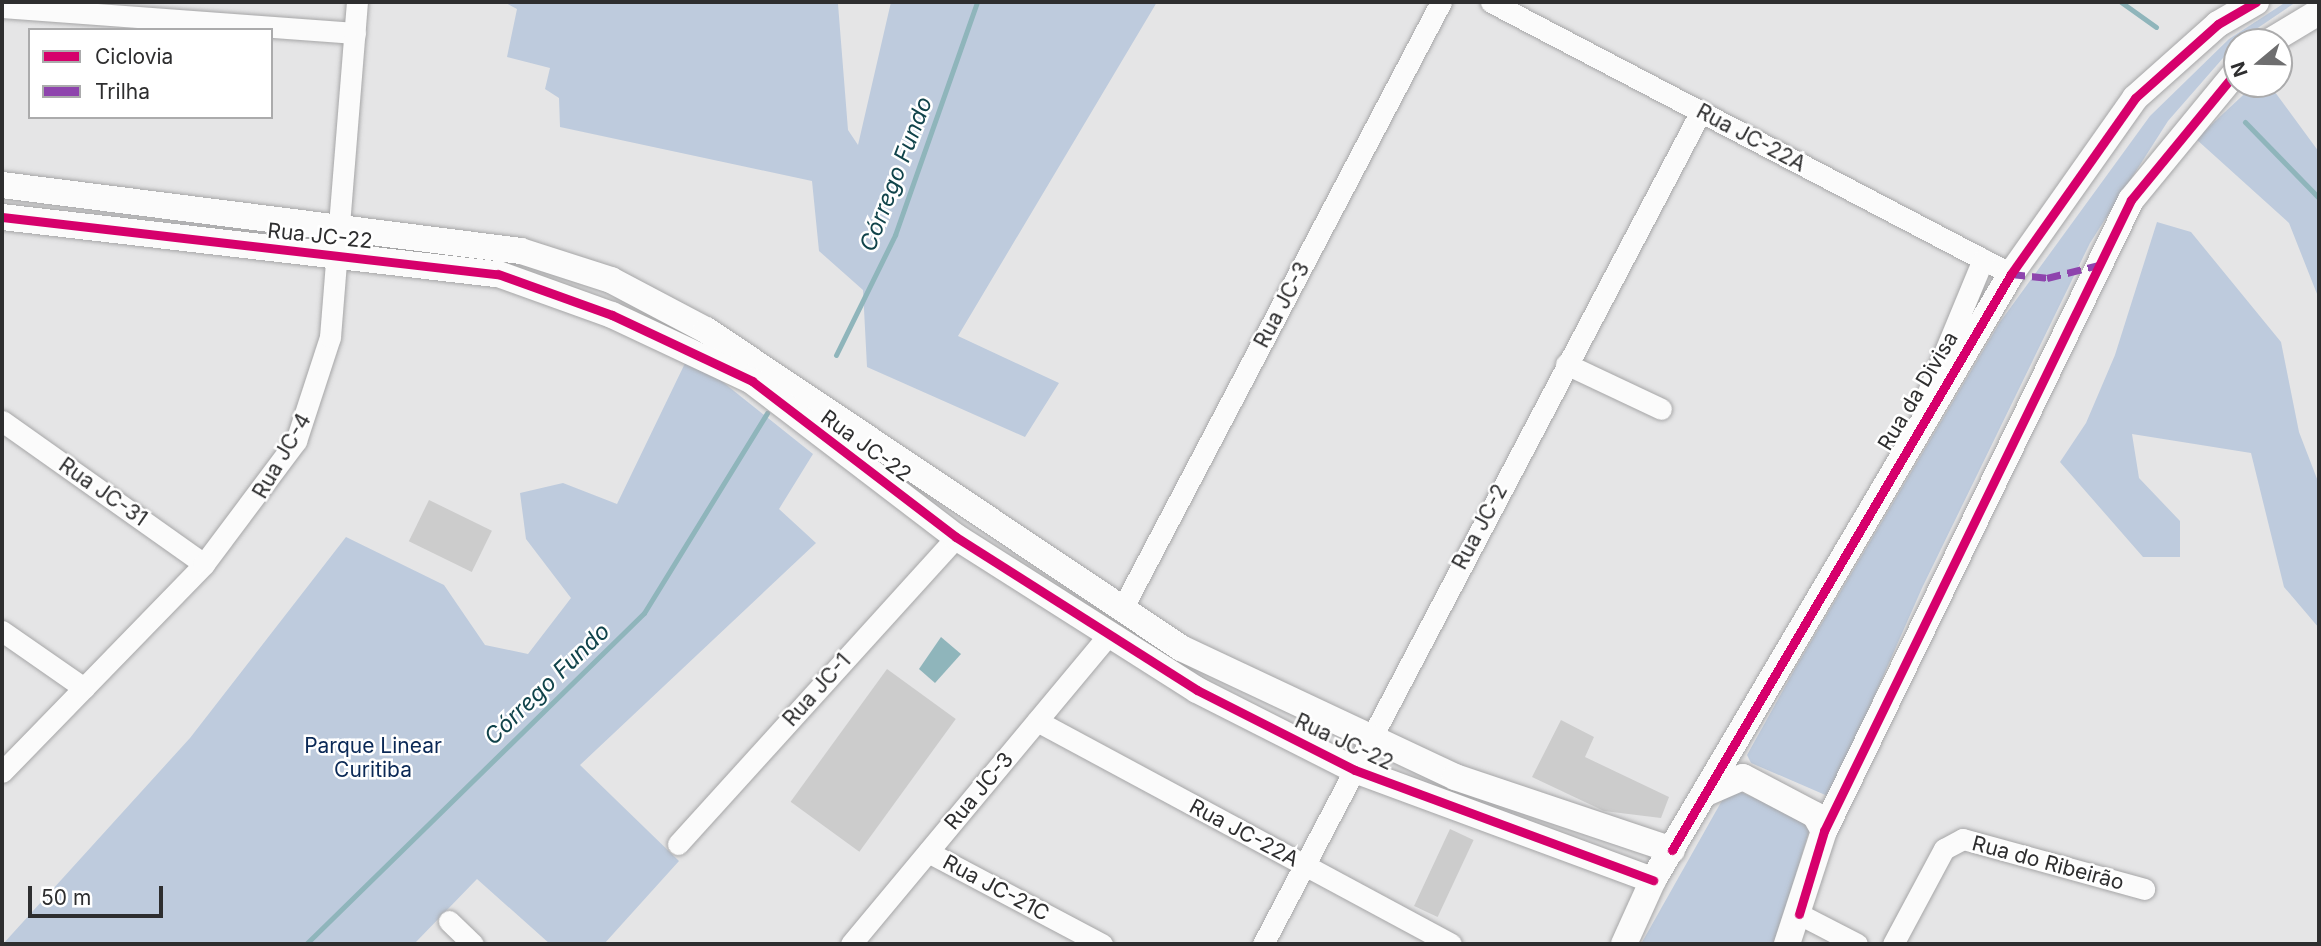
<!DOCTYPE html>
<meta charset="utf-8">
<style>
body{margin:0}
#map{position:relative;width:2321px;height:946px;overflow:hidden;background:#e5e5e6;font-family:Inter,sans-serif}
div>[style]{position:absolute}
.green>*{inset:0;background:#becbdd}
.water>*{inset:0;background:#8fb5bb}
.stream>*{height:5px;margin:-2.5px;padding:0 2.5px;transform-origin:2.5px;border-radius:2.5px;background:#8fb5bb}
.building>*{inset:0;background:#ccc;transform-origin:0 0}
.roads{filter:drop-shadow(0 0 2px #a6a6a7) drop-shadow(0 0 2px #a6a6a7)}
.minor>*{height:21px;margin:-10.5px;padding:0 10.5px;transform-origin:10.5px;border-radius:10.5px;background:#fbfbfb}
.major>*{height:26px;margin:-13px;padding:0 13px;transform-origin:13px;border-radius:13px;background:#fbfbfb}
.quiet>*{height:7px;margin-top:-3.5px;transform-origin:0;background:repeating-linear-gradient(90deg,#8e44ad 0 14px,transparent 0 21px)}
.cycleway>*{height:9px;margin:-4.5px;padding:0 4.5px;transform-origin:4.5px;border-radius:4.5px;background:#d6006c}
span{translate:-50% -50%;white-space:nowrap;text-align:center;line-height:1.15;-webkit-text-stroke:5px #fff;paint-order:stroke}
.street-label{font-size:21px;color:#2e2e2f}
.park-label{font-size:21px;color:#0b2956}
.water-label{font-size:23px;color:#10434a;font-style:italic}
.frame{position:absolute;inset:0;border:4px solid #2e2e2f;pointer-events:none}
.legend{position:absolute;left:28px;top:28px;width:245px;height:91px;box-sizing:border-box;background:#fff;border:2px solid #ababac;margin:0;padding:9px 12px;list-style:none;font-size:21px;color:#2e2e2f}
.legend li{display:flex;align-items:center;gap:14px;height:35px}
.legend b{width:35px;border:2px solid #ababac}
.north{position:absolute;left:2223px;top:28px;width:70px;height:70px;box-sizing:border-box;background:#fff;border:2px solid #ababac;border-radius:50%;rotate:251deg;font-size:19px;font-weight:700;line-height:28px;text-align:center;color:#2e2e2f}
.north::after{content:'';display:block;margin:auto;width:24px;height:32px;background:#6e6e6f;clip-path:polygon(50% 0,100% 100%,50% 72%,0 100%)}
.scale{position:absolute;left:28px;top:886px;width:135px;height:32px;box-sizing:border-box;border:4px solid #2e2e2f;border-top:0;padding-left:9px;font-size:21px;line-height:24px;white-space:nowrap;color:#2e2e2f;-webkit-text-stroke:5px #fff;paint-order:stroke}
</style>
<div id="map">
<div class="green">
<i style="clip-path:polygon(823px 2px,838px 4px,848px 130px,858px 145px,891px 2px,1157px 2px,958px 336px,1059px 383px,1025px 437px,867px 367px,863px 290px,819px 251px,812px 181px,560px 127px,559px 98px,545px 89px,550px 68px,507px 57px,517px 9px,504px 2px)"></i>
<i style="clip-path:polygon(2286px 2px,2296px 2px,2237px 42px,2168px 121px,2090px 243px,1922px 588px,1830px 797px,1751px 763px,1747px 755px,1796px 667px,2000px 322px,2150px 116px,2229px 39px)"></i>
<i style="clip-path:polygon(2255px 84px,2269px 84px,2319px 152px,2319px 299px,2289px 223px,2196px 139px)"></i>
<i style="clip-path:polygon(2157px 222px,2191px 232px,2281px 342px,2299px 432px,2319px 484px,2319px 628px,2284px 587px,2251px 453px,2132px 434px,2139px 478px,2180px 521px,2180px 557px,2143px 557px,2060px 462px,2086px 423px,2115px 355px)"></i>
<i style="clip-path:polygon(689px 355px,813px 454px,779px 509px,816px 543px,580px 765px,679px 861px,604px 944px,550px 944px,477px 879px,414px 944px,3px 944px,190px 738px,346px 537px,444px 585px,485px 645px,528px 654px,571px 598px,526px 539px,520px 493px,563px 483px,617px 504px)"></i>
<i style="clip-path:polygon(1741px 792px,1801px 819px,1809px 831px,1775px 944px,1641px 944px,1724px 797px)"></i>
</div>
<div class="water">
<i style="clip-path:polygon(941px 637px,961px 654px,935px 683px,919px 669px)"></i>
</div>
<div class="stream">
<i style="left:2121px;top:2px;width:43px;rotate:35.5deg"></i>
<i style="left:2245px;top:122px;width:106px;rotate:45.8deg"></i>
<i style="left:836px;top:355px;width:134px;rotate:-63.8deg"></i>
<i style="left:895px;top:235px;width:247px;rotate:-70.6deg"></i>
<i style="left:306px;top:944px;width:473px;rotate:-44.4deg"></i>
<i style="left:644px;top:613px;width:235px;rotate:-58.4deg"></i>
</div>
<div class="building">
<i style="left:429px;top:500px;width:70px;height:46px;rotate:26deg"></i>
<i style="left:887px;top:669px;width:85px;height:164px;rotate:36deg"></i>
<i style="clip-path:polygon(1561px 720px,1594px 737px,1585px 757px,1669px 797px,1661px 818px,1604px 811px,1532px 777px)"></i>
<i style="left:1450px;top:829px;width:26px;height:85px;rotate:25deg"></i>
</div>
<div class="roads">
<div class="minor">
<i style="left:1491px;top:2px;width:587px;rotate:27.61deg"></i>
<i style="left:2px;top:7px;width:354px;rotate:4.2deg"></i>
<i style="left:1566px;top:364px;width:105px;rotate:25.3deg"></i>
<i style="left:1921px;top:409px;width:162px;rotate:-67.5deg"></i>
<i style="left:2px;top:421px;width:247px;rotate:35.3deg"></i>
<i style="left:1122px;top:609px;width:686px;rotate:-62.28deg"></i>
<i style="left:2px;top:631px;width:100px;rotate:34.8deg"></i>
<i style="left:1037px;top:721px;width:470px;rotate:28.3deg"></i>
<i style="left:2px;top:772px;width:290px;rotate:-45.8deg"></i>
<i style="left:204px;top:564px;width:154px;rotate:-53.2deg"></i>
<i style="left:296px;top:441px;width:109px;rotate:-71.9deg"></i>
<i style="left:330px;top:337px;width:336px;rotate:-85.4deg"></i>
<i style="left:678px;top:844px;width:414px;rotate:-47.8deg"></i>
<i style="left:928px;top:852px;width:197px;rotate:27.9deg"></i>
<i style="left:1799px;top:914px;width:65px;rotate:27.3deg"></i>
<i style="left:449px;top:921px;width:33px;rotate:44deg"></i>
<i style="left:851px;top:944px;width:400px;rotate:-50.2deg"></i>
<i style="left:1263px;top:944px;width:941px;rotate:-62.26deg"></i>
<i style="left:1893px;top:944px;width:108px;rotate:-61.8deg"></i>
<i style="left:1944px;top:849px;width:21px;rotate:-28deg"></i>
<i style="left:1963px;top:839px;width:188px;rotate:15.4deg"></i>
</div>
<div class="major">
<i style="left:2269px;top:42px;width:58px;rotate:-31deg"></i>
<i style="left:2px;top:185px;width:523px;rotate:7.25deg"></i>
<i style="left:521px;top:251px;width:95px;rotate:17.9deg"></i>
<i style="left:611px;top:280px;width:107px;rotate:27.8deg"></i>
<i style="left:706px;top:330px;width:572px;rotate:33.8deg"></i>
<i style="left:1181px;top:648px;width:303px;rotate:25.2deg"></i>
<i style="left:1455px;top:777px;width:229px;rotate:18.6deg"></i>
<i style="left:2px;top:217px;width:499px;rotate:6.6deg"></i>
<i style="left:498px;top:274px;width:121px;rotate:19.8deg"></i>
<i style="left:612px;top:315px;width:155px;rotate:25.2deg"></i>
<i style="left:752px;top:381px;width:257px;rotate:37.4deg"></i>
<i style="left:956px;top:537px;width:285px;rotate:32.4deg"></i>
<i style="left:1197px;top:690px;width:177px;rotate:26.9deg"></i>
<i style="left:1355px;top:770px;width:318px;rotate:20.3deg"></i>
<i style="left:1706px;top:793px;width:40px;rotate:-23.4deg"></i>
<i style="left:1743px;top:777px;width:81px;rotate:27.8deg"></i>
<i style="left:1815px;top:815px;width:18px;rotate:61deg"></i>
<i style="left:1624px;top:944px;width:70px;rotate:-65.6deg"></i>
<i style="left:1653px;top:880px;width:704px;rotate:-59.43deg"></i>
<i style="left:2011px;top:274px;width:215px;rotate:-54.8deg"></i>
<i style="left:2135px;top:98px;width:111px;rotate:-41.7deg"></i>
<i style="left:2218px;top:24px;width:44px;rotate:-30.1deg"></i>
<i style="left:1787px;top:944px;width:119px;rotate:-71.9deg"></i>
<i style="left:1824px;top:831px;width:702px;rotate:-64.06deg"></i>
<i style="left:2131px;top:200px;width:167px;rotate:-50.6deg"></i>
</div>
</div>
<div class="quiet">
<i style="left:2011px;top:274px;width:36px;rotate:6deg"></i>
<i style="left:2047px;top:278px;width:54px;rotate:-14deg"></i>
</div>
<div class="cycleway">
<i style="left:2px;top:217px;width:499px;rotate:6.6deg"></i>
<i style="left:498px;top:274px;width:121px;rotate:19.8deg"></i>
<i style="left:612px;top:315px;width:155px;rotate:25.2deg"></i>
<i style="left:752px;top:381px;width:257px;rotate:37.4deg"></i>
<i style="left:956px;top:537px;width:285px;rotate:32.4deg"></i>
<i style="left:1197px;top:690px;width:177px;rotate:26.9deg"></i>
<i style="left:1355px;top:770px;width:318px;rotate:20.3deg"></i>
<i style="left:1672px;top:850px;width:668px;rotate:-59.52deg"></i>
<i style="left:2011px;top:274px;width:215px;rotate:-54.8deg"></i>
<i style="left:2135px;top:98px;width:111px;rotate:-41.7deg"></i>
<i style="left:2218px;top:24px;width:44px;rotate:-30.1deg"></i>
<i style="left:1799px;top:914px;width:87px;rotate:-73.2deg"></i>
<i style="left:1824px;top:831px;width:702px;rotate:-64.06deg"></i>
<i style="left:2131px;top:200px;width:167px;rotate:-50.6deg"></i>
</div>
<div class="street-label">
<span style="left:1751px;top:138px;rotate:28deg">Rua JC-22A</span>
<span style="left:320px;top:236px;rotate:6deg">Rua JC-22</span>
<span style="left:1282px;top:305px;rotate:-62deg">Rua JC-3</span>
<span style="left:1918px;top:391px;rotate:-59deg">Rua da Divisa</span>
<span style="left:866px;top:446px;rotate:36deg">Rua JC-22</span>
<span style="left:282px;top:456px;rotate:-60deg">Rua JC-4</span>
<span style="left:103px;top:492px;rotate:35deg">Rua JC-31</span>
<span style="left:1480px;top:527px;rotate:-62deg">Rua JC-2</span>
<span style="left:817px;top:690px;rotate:-48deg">Rua JC-1</span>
<span style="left:1344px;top:742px;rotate:25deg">Rua JC-22</span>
<span style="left:979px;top:791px;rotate:-50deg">Rua JC-3</span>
<span style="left:1244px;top:833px;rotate:28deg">Rua JC-22A</span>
<span style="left:2048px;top:863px;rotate:15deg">Rua do Ribeirão</span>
<span style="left:996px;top:888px;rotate:28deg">Rua JC-21C</span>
</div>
<div class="park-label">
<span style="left:373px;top:758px">Parque Linear<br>Curitiba</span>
</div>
<div class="water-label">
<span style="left:896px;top:174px;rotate:-69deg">Córrego Fundo</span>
<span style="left:547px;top:684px;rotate:-44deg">Córrego Fundo</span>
</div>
<div class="frame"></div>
<ul class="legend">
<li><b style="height:9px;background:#d6006c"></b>Ciclovia</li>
<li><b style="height:9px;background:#8e44ad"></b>Trilha</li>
</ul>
<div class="north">N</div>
<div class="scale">50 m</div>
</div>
